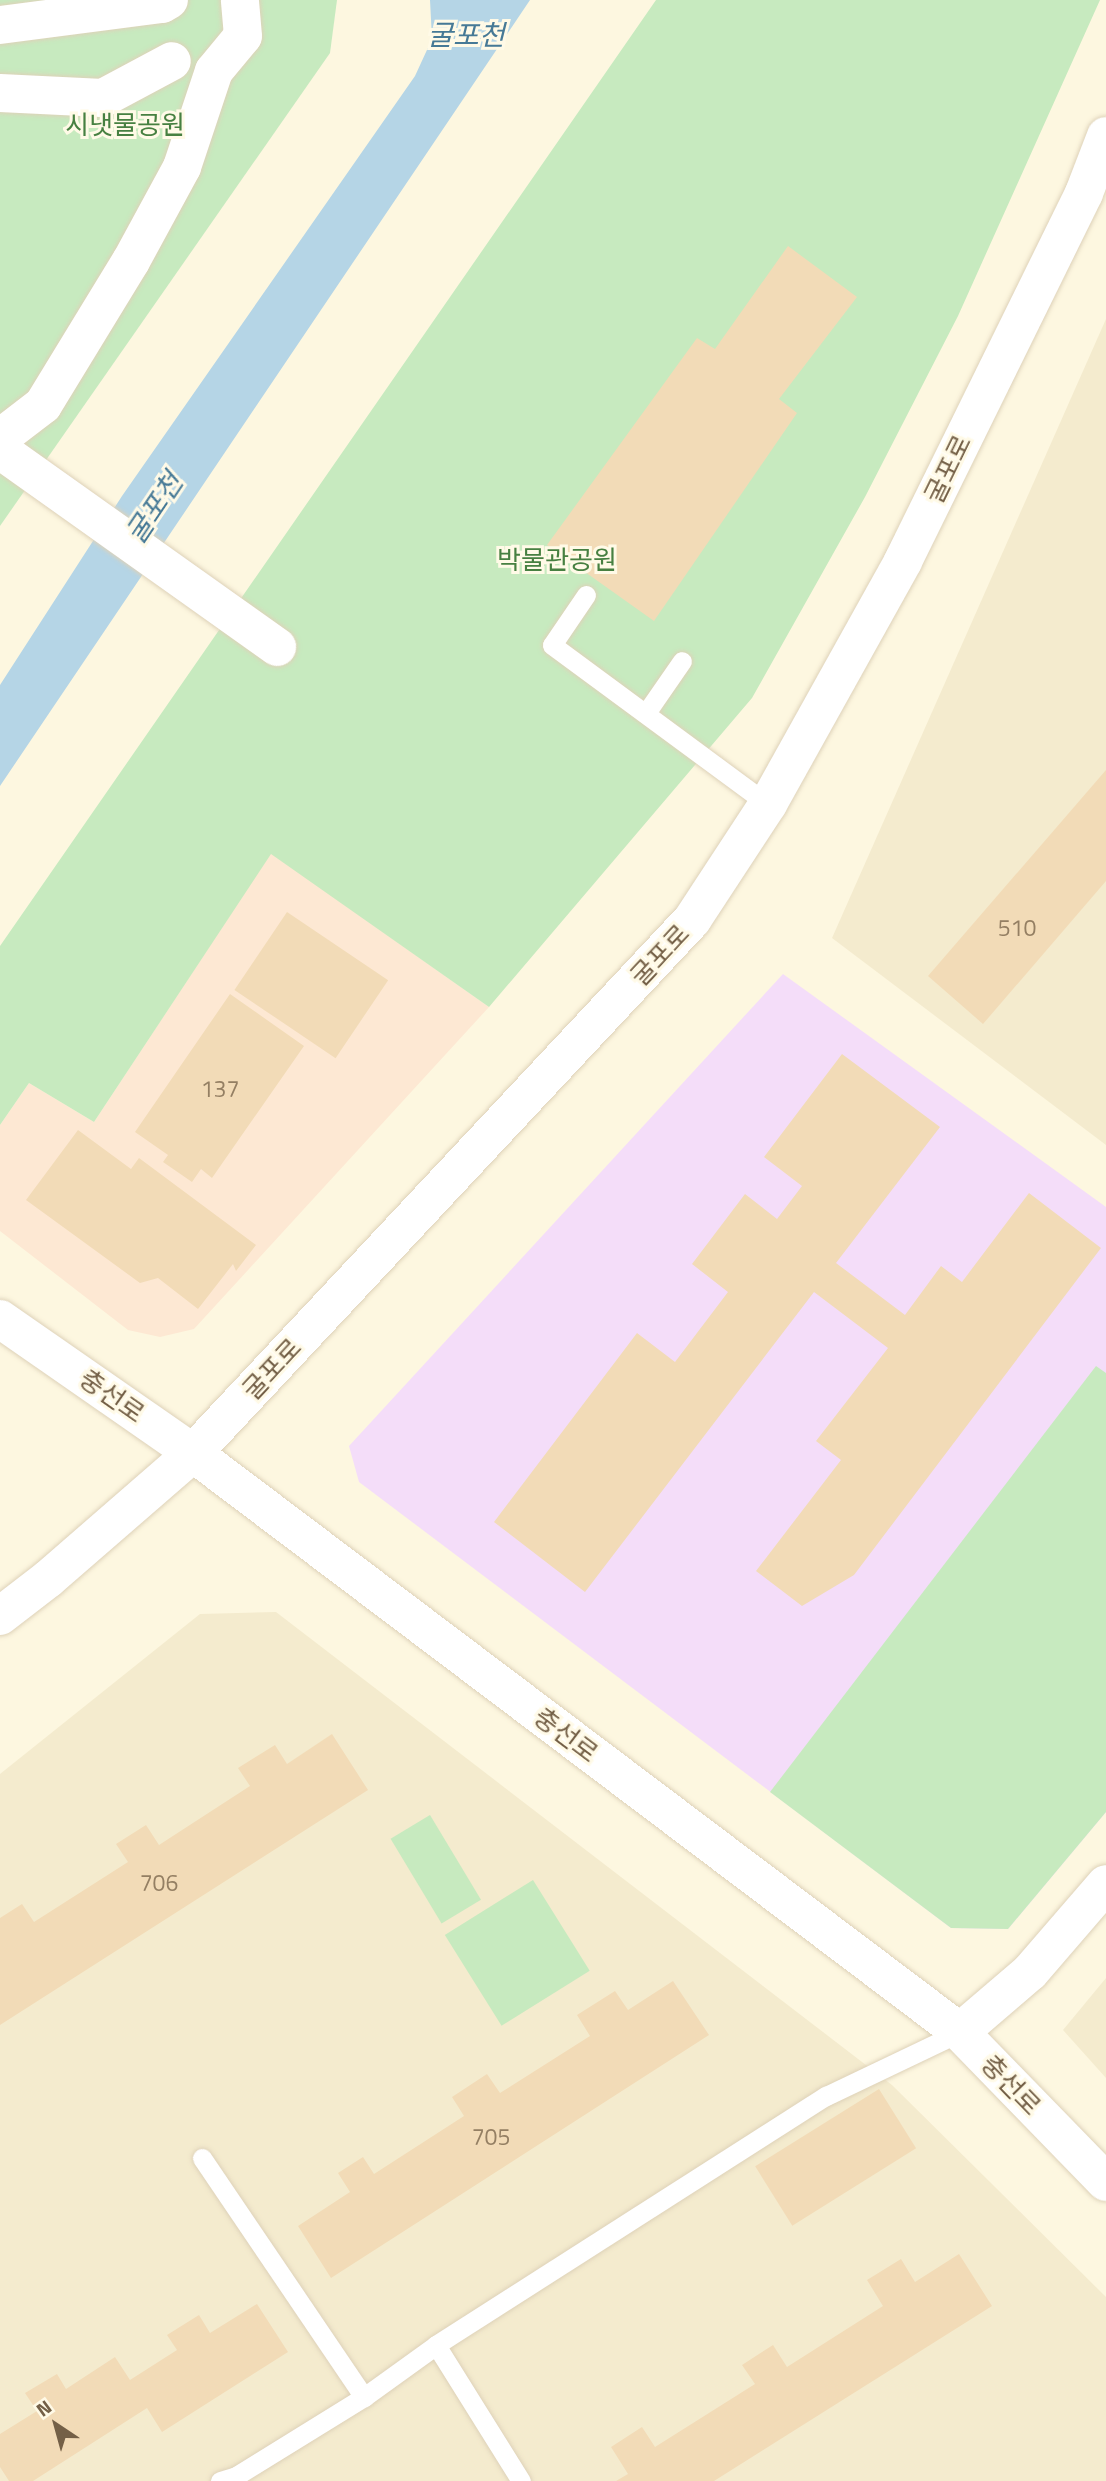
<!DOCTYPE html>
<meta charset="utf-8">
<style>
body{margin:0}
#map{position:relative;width:1106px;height:2481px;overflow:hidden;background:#fdf7e0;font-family:"Titillium Web","Noto Sans KR",sans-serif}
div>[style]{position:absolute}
.residential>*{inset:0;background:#f4ebce}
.commercial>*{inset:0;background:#fde8d3}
.education>*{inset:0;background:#f4ddf9}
.green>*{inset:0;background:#c7eabf;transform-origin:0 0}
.water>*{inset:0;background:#b5d5e6}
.building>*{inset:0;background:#f2dbb7;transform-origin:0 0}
.roads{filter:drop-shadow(0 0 2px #ded2b9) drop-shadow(0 0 2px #ded2b9)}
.lane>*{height:19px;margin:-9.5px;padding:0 9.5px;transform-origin:9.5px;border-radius:9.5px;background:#fff}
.street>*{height:38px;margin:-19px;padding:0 19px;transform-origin:19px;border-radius:19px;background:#fff}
.secondary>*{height:38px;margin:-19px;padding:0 19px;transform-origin:19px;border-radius:19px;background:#fff}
span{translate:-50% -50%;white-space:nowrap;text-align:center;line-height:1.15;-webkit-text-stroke:6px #fffae7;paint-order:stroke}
.number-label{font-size:23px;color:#947f63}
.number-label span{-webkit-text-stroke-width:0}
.park-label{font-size:26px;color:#478041}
.street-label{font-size:26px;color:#746047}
.water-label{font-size:28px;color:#467996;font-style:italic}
.north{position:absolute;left:21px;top:2390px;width:70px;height:70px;-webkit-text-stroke:5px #fffae7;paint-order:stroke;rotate:324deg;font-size:19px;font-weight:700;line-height:28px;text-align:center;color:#746047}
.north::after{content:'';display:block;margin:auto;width:24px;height:32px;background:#746047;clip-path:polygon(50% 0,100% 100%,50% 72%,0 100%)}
</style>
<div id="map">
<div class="residential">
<i style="clip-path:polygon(1106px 319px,1106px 1145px,832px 938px)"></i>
<i style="clip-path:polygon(276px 1612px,892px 2085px,1106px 2297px,1106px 2481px,0 2481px,0 1774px,200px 1614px)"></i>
<i style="clip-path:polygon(1106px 1978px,1106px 2078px,1063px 2030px)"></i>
</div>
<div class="commercial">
<i style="clip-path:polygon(271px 853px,489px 1007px,194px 1329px,160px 1337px,128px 1330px,0 1231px,0 1125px,29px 1083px,94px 1122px)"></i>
</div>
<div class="education">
<i style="clip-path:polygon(783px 974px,1106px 1207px,1106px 1812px,1008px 1929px,951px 1928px,359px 1482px,349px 1446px)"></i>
</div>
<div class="green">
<i style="clip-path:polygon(0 0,337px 0,330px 53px,0 526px)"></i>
<i style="clip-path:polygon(656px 0,1100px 0,958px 316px,865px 497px,752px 698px,489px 1007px,271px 854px,94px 1122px,29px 1083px,0 1125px,0 946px)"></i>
<i style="clip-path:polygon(1096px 1366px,1106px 1373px,1106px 1812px,1008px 1929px,951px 1928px,770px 1792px)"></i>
<i style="left:430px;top:1815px;width:99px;height:46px;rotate:59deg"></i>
<i style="left:533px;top:1880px;width:107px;height:104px;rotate:58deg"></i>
</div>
<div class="water">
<i style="clip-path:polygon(430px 0,530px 0,0 786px,0 685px,122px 496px,415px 76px,432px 39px)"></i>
</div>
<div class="building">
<i style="clip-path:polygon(788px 246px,857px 297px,779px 399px,797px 413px,654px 621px,547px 545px,697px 338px,715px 349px)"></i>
<i style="clip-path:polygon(1106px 770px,1106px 881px,983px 1024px,928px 976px)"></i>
<i style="left:287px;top:912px;width:122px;height:94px;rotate:34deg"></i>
<i style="clip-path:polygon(230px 994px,304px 1046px,212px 1178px,201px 1169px,192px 1182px,163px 1162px,168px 1155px,135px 1132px)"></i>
<i style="clip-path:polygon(842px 1054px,940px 1127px,836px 1263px,905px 1315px,941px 1266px,962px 1282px,1029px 1193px,1101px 1248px,854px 1575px,802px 1606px,756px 1571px,841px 1460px,816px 1441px,888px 1348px,814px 1292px,585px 1592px,494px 1522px,637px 1333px,675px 1362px,728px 1292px,692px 1264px,745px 1194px,777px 1219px,802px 1186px,764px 1157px)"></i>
<i style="clip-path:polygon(78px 1130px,131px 1169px,139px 1158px,256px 1245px,236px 1271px,233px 1264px,198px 1309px,158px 1278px,140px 1283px,26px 1200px)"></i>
<i style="clip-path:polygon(332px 1734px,368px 1790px,0 2025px,0 1918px,22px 1904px,34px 1922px,128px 1862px,116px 1844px,146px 1825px,159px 1845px,250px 1786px,238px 1768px,275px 1745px,287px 1764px)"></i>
<i style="clip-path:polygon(673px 1981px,709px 2035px,331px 2278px,298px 2226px,350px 2192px,338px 2173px,363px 2157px,374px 2174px,464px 2116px,452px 2097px,487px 2074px,500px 2093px,590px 2036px,577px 2015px,615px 1991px,628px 2010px)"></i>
<i style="left:879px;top:2089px;width:70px;height:146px;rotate:58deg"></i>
<i style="clip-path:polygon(959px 2254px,992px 2306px,714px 2481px,616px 2481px,628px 2474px,611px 2447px,642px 2427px,655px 2447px,755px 2384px,742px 2365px,773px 2345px,787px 2367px,883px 2306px,867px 2280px,901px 2259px,915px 2282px)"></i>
<i style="clip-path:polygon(257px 2304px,288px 2352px,162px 2432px,147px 2408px,33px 2481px,9px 2481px,0 2467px,0 2434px,37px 2411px,25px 2393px,57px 2374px,66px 2389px,115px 2357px,130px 2380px,177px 2350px,167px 2335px,199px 2315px,210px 2333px)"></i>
</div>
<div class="roads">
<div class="lane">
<i style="left:586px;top:595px;width:60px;rotate:124.2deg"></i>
<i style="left:552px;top:645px;width:268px;rotate:36.4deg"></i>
<i style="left:646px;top:713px;width:63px;rotate:-55.3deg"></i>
<i style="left:202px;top:2158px;width:289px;rotate:55.9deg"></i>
<i style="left:436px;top:2345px;width:463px;rotate:-32.6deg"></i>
<i style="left:826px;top:2096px;width:148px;rotate:-25.5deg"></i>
<i style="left:220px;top:2481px;width:17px;rotate:-17deg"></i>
<i style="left:236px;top:2476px;width:150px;rotate:-31.7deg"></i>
<i style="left:364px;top:2397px;width:89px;rotate:-35.8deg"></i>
<i style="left:436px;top:2345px;width:160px;rotate:58deg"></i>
</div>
<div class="street">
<i style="left:0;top:25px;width:163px;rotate:-7.4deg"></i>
<i style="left:162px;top:4px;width:8px;rotate:-30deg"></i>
<i style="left:0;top:93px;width:103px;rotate:2.8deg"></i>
<i style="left:103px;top:98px;width:78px;rotate:-28.2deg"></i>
<i style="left:0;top:438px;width:54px;rotate:-37.5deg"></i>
<i style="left:43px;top:405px;width:169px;rotate:-58.6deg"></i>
<i style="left:131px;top:261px;width:107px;rotate:-61.5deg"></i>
<i style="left:182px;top:167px;width:101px;rotate:-71.6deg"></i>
<i style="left:214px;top:71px;width:45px;rotate:-50.4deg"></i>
<i style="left:243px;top:36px;width:36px;rotate:-95deg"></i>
<i style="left:0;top:450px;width:340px;rotate:35.4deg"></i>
<i style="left:960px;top:2032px;width:92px;rotate:-40.6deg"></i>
<i style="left:1030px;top:1972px;width:116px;rotate:-49.2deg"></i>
</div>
<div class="secondary">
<i style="left:0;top:1319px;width:235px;rotate:34.8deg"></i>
<i style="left:193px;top:1453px;width:961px;rotate:37.05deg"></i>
<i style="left:960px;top:2032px;width:209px;rotate:45.8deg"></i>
<i style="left:0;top:1616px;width:61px;rotate:-37.6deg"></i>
<i style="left:48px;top:1579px;width:192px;rotate:-41deg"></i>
<i style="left:193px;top:1453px;width:730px;rotate:-46.89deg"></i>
<i style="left:692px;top:920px;width:139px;rotate:-56.8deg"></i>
<i style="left:768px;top:804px;width:278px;rotate:-60.9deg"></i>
<i style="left:903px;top:561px;width:410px;rotate:-63.8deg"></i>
<i style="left:1084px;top:193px;width:61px;rotate:-68.9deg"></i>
</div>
</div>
<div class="number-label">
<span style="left:1017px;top:928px">510</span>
<span style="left:220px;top:1089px">137</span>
<span style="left:159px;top:1883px">706</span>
<span style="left:491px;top:2137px">705</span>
</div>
<div class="park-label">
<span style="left:125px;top:125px">시냇물공원</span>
<span style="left:557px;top:560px">박물관공원</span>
</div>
<div class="street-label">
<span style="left:948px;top:469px;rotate:-64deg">굴포로</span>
<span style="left:660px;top:955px;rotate:-47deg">굴포로</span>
<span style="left:272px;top:1369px;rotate:-47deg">굴포로</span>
<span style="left:112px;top:1396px;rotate:35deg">충선로</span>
<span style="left:566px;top:1735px;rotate:37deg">충선로</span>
<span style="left:1011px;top:2085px;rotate:46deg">충선로</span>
</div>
<div class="water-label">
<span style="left:466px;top:35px">굴포천</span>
<span style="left:154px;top:508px;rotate:-56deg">굴포천</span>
</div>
<div class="north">N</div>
</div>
